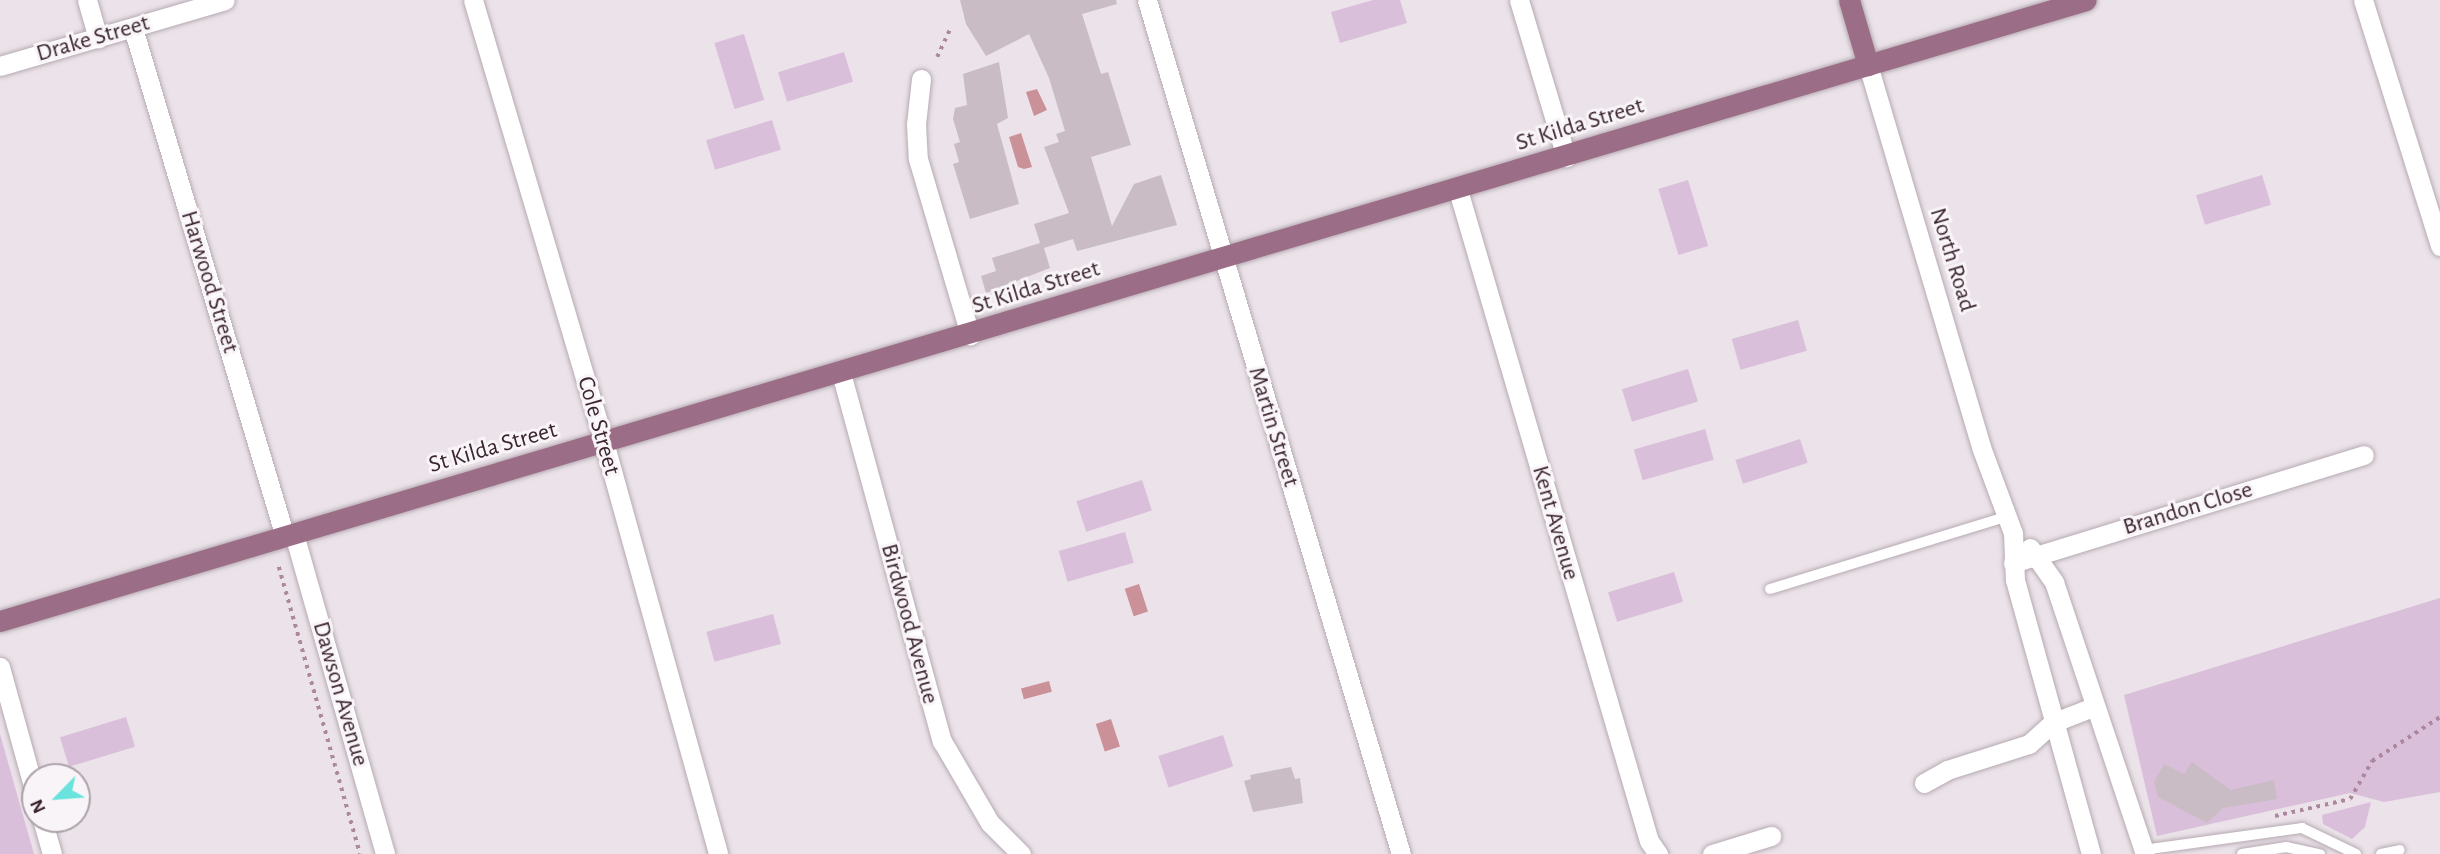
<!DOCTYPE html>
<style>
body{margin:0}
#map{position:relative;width:2440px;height:854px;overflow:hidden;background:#ebe3e9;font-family:"Alegreya Sans",sans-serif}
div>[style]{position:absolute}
.green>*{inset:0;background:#dabfda;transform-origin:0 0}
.water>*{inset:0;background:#cb9199;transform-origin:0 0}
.building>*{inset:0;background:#c9bcc5}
.path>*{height:3.5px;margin-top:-1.75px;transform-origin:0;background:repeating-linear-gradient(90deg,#ac879d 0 3.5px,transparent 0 8.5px)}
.roads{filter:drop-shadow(0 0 2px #b6aab2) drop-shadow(0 0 2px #b6aab2)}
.lane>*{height:10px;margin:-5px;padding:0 5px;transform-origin:5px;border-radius:5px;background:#fff}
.street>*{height:19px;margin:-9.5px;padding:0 9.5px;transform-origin:9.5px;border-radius:9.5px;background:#fff}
.primary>*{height:21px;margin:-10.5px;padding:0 10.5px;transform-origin:10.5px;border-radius:10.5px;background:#9c6d87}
span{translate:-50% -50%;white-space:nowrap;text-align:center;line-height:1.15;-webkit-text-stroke:6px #f8f4f7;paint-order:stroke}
.street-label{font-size:24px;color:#3b2531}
.north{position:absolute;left:21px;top:763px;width:70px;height:70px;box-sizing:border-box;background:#f8f4f7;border:2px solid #aca1a8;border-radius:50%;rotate:245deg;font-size:19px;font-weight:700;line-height:28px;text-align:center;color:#3b2531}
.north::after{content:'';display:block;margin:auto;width:24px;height:32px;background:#6ae3de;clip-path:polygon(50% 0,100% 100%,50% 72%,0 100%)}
</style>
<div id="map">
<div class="green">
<i style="clip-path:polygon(1373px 0,1400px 0,1407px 23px,1340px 43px,1331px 12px)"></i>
<i style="left:744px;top:34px;width:69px;height:31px;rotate:73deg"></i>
<i style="left:844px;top:52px;width:31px;height:69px;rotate:73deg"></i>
<i style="left:772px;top:120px;width:31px;height:69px;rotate:73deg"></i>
<i style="left:2262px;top:175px;width:31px;height:69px;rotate:73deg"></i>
<i style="left:1688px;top:180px;width:69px;height:31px;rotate:73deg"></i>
<i style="left:1798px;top:320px;width:32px;height:69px;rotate:74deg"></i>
<i style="left:1688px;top:369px;width:34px;height:69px;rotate:73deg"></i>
<i style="left:1705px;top:429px;width:32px;height:74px;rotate:74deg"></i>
<i style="left:1800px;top:439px;width:25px;height:68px;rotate:72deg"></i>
<i style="left:1142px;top:480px;width:32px;height:69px;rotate:72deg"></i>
<i style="left:1125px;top:532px;width:32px;height:69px;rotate:74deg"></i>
<i style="left:1674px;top:572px;width:31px;height:69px;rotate:73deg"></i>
<i style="clip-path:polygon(2440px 598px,2440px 792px,2384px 802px,2350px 793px,2157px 836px,2124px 695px)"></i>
<i style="left:773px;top:614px;width:31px;height:69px;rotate:75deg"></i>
<i style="left:126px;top:717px;width:31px;height:69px;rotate:73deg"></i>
<i style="clip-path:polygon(0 734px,34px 854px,0 854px)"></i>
<i style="left:1223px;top:735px;width:33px;height:68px;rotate:72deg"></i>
<i style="clip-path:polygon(2371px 802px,2365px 827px,2352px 839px,2323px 824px,2322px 815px)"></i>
</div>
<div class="water">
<i style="clip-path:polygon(1037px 89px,1047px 110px,1034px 116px,1026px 92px)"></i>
<i style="clip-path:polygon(1021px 133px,1032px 167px,1024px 169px,1018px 167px,1009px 137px)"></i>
<i style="left:1139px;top:584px;width:29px;height:15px;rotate:72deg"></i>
<i style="left:1049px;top:681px;width:11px;height:29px;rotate:75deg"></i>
<i style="left:1111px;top:719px;width:29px;height:16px;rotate:72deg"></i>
</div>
<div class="building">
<i style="clip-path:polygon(960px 0,1116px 0,1117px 4px,1082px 14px,1101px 74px,1108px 72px,1131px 145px,1091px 157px,1112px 226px,1134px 184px,1161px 175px,1177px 225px,1077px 251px,1073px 239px,1044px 248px,1050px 268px,986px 293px,981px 276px,996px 271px,992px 258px,1040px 243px,1034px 224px,1069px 213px,1044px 147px,1059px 142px,1056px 134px,1065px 131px,1049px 78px,1029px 34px,986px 56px,966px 24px)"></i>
<i style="clip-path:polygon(999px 62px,1008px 118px,997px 124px,1019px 204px,970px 219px,953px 164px,959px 162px,954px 144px,960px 142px,953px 119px,955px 108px,967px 105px,963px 74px)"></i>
<i style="clip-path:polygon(2192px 762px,2231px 790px,2274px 780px,2277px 799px,2223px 808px,2207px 823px,2158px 797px,2154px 782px,2164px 764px,2184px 774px)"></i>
<i style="clip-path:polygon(1291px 767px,1295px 779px,1300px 778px,1303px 803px,1253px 812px,1244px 781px,1251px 779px,1250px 775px)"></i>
</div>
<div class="path">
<i style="left:937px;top:57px;width:33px;rotate:-65deg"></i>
<i style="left:279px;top:567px;width:298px;rotate:74.2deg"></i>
<i style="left:2275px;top:816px;width:77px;rotate:-12.8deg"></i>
<i style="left:2350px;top:799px;width:44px;rotate:-59.9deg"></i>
<i style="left:2372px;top:761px;width:81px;rotate:-32.9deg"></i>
</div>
<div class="roads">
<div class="lane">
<i style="left:1770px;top:589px;width:247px;rotate:-17deg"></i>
<i style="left:2143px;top:850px;width:161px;rotate:-7.9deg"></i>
<i style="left:2302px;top:828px;width:60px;rotate:25.7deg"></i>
<i style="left:2242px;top:854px;width:45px;rotate:-9deg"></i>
<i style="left:2286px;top:847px;width:35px;rotate:12deg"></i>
<i style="left:2381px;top:854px;width:19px;rotate:-12deg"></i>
</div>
<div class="street">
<i style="left:87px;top:0;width:40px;rotate:74deg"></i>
<i style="left:473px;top:0;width:461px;rotate:73.5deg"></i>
<i style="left:604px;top:442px;width:427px;rotate:74.5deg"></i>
<i style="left:1147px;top:0;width:891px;rotate:73.44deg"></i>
<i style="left:1519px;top:0;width:164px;rotate:73.3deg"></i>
<i style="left:2363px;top:0;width:258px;rotate:72.6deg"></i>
<i style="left:133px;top:28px;width:531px;rotate:73.37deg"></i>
<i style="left:1868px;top:65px;width:398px;rotate:73.5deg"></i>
<i style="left:1981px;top:447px;width:92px;rotate:69.6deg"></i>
<i style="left:2013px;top:533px;width:47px;rotate:87.6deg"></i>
<i style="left:2015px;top:580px;width:284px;rotate:74.5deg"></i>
<i style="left:0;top:66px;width:234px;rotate:-16.3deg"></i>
<i style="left:921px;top:79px;width:45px;rotate:96.3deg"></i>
<i style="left:916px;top:124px;width:35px;rotate:87deg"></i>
<i style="left:918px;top:159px;width:184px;rotate:73.5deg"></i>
<i style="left:1458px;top:190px;width:678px;rotate:73.65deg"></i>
<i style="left:1649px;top:841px;width:16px;rotate:55deg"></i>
<i style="left:841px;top:373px;width:382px;rotate:74.7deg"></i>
<i style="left:942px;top:741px;width:95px;rotate:59.7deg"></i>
<i style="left:990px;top:823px;width:44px;rotate:45deg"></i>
<i style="left:294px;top:534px;width:333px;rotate:74.1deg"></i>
<i style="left:2030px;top:548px;width:42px;rotate:54.8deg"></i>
<i style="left:2054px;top:582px;width:287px;rotate:71.5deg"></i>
<i style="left:2013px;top:563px;width:367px;rotate:-17.1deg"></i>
<i style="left:0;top:667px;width:131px;rotate:74.5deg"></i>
<i style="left:1924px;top:783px;width:26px;rotate:-29deg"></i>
<i style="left:1947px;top:770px;width:86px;rotate:-17.6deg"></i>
<i style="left:2029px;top:744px;width:31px;rotate:-42deg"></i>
<i style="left:2052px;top:723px;width:44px;rotate:-21.3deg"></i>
<i style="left:42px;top:819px;width:36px;rotate:74deg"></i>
<i style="left:1712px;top:854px;width:62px;rotate:-17deg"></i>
</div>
<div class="primary">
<i style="left:1849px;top:0;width:68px;rotate:73.7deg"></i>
<i style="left:0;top:621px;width:2176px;rotate:-16.58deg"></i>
</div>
</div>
<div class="street-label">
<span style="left:93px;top:39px;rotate:-16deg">Drake Street</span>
<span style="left:1580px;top:125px;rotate:-17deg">St Kilda Street</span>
<span style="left:1952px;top:260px;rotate:73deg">North Road</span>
<span style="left:209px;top:282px;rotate:73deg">Harwood Street</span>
<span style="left:1036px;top:288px;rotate:-17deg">St Kilda Street</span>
<span style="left:598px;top:426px;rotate:74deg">Cole Street</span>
<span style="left:1273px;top:427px;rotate:73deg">Martin Street</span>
<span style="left:493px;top:448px;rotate:-16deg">St Kilda Street</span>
<span style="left:2188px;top:509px;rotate:-17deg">Brandon Close</span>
<span style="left:1555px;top:523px;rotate:74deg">Kent Avenue</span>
<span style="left:909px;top:624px;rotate:75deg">Birdwood Avenue</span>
<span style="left:340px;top:694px;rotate:74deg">Dawson Avenue</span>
</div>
<div class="north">N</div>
</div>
